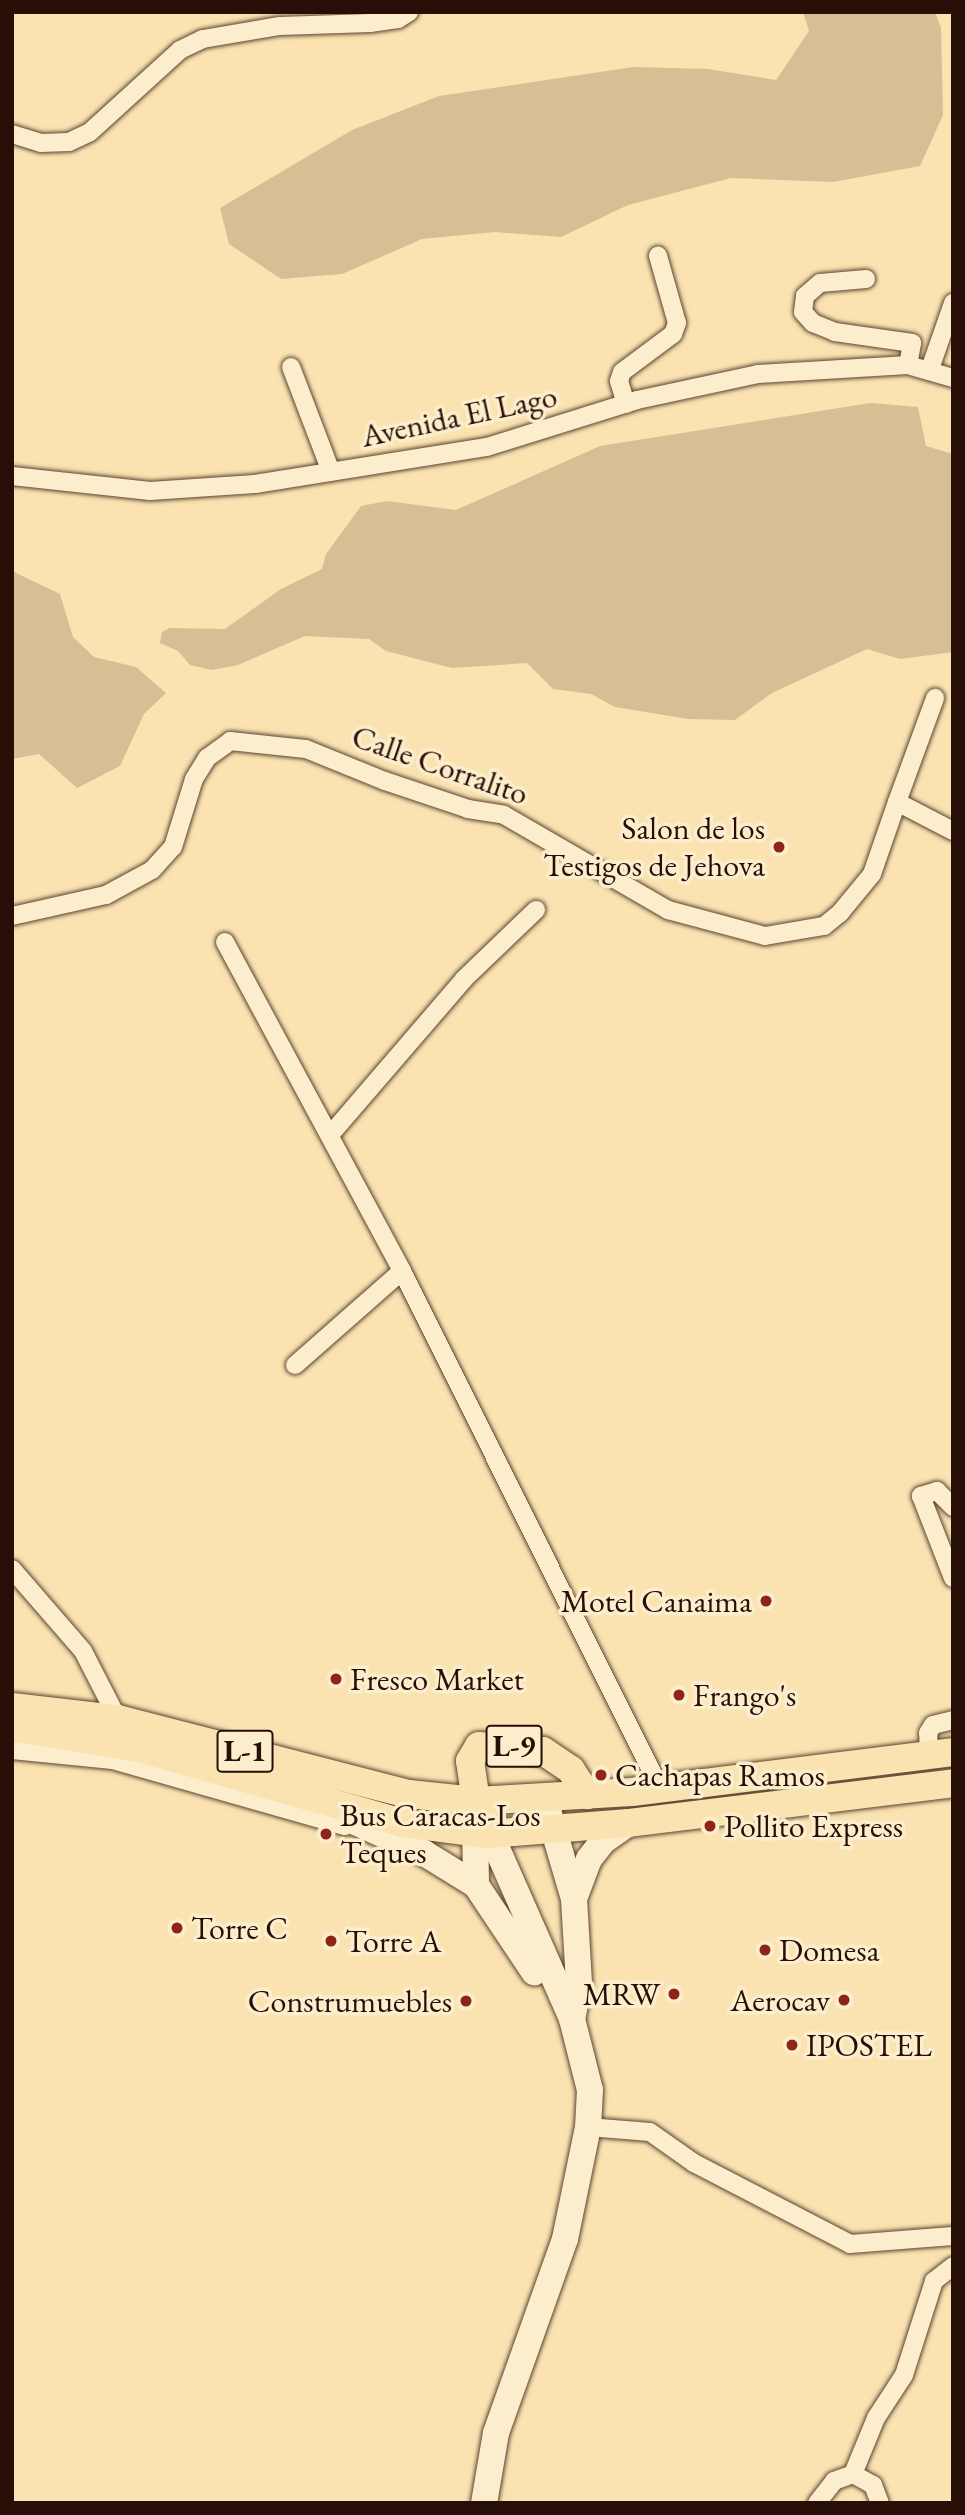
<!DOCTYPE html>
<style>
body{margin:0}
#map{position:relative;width:965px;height:2515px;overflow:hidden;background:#fae3b1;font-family:"EB Garamond",serif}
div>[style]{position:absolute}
.green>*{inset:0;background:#d6bf94}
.roads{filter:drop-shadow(0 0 2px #5c4331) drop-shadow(0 0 2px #5c4331)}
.street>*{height:18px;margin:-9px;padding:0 9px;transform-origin:9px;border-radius:9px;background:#fcedcc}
.secondary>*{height:26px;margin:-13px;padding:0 13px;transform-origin:13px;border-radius:13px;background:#fcedcc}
.primary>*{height:28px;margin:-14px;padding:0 14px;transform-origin:14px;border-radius:14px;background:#fae3b1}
.dots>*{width:19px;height:19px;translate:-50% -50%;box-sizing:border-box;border:4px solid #fcedcc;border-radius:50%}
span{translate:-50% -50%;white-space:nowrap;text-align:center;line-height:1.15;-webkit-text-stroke:7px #fcedcc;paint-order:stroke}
.shield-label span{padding:2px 5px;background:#fcedcc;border:2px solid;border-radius:5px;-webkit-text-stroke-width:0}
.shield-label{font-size:30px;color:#270e06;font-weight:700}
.street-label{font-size:32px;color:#270e06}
.poi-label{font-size:32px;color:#270e06}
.right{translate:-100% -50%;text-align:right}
.left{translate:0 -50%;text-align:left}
.frame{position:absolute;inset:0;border:14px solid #270e06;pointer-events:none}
</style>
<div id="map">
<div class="green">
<i style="clip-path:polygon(803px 12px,935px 12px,941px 28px,943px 115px,920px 166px,833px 182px,731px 178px,628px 205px,561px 237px,495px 232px,422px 239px,342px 274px,281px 279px,229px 244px,220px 208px,352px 130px,439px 96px,633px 67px,708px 69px,776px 80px,809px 31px)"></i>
<i style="clip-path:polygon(870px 403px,918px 407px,926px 446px,953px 454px,953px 652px,900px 659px,867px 649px,772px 693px,735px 720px,688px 719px,615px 707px,591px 694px,553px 689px,527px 663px,452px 668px,386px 651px,369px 639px,305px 636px,238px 665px,212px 670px,190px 665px,178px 651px,160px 643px,162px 632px,170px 628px,225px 629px,281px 589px,322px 569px,326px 554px,361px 506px,387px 501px,456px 510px,600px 446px)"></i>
<i style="clip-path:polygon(12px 571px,60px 594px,73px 637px,94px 657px,136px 667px,166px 693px,144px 714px,120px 766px,77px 788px,39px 754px,12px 759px)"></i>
</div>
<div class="roads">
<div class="street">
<i style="left:12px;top:134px;width:30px;rotate:17deg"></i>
<i style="left:41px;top:143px;width:28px;rotate:-2deg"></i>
<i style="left:69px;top:142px;width:23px;rotate:-25deg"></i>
<i style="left:90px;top:132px;width:122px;rotate:-42.3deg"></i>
<i style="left:180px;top:50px;width:25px;rotate:-26deg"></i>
<i style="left:203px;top:39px;width:78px;rotate:-9.6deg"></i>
<i style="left:280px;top:26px;width:90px;rotate:-1.9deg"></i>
<i style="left:370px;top:23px;width:28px;rotate:-8deg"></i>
<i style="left:398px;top:19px;width:13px;rotate:-32deg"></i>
<i style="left:866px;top:279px;width:46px;rotate:175deg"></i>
<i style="left:820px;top:283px;width:20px;rotate:139deg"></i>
<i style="left:805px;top:296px;width:16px;rotate:97deg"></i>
<i style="left:803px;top:312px;width:15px;rotate:48deg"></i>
<i style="left:813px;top:323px;width:24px;rotate:22deg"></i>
<i style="left:835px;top:332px;width:78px;rotate:8.1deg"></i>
<i style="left:912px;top:343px;width:22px;rotate:100deg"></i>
<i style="left:291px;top:367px;width:112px;rotate:69.1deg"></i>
<i style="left:930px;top:369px;width:70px;rotate:-70.8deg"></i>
<i style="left:626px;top:404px;width:24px;rotate:-107deg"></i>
<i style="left:619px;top:381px;width:9px;rotate:-72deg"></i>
<i style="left:622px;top:372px;width:64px;rotate:-36.7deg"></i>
<i style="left:673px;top:334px;width:12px;rotate:-70deg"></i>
<i style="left:677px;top:323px;width:70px;rotate:-105.8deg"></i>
<i style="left:12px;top:476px;width:139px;rotate:6.2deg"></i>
<i style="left:150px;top:491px;width:105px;rotate:-3.8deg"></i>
<i style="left:255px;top:484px;width:235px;rotate:-9.1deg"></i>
<i style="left:487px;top:447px;width:157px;rotate:-17.4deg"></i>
<i style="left:637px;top:400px;width:124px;rotate:-12.1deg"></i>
<i style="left:758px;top:374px;width:150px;rotate:-3.4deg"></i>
<i style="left:908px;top:365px;width:47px;rotate:16.1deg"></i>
<i style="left:897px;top:802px;width:111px;rotate:-69.9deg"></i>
<i style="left:12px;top:916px;width:96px;rotate:-12.6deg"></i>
<i style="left:106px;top:895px;width:52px;rotate:-28.5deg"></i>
<i style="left:152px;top:870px;width:31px;rotate:-48deg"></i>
<i style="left:173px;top:847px;width:71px;rotate:-72.8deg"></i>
<i style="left:194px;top:779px;width:25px;rotate:-58deg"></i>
<i style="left:207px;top:758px;width:29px;rotate:-36deg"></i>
<i style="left:230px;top:741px;width:76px;rotate:6deg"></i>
<i style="left:306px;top:749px;width:85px;rotate:22.1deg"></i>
<i style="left:385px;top:781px;width:88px;rotate:18.6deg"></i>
<i style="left:468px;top:809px;width:36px;rotate:9deg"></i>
<i style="left:504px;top:815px;width:190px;rotate:30.1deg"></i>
<i style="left:668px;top:910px;width:100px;rotate:15deg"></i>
<i style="left:765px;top:936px;width:60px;rotate:-9.6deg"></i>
<i style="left:824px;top:926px;width:21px;rotate:-39deg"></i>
<i style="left:840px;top:913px;width:50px;rotate:-50.6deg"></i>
<i style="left:872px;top:874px;width:76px;rotate:-70.9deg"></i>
<i style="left:897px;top:802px;width:63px;rotate:27.4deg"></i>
<i style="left:225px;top:942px;width:374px;rotate:61.7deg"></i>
<i style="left:402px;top:1271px;width:578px;rotate:63.48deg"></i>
<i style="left:330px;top:1135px;width:206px;rotate:-49.3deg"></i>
<i style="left:464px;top:979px;width:100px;rotate:-43.8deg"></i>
<i style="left:295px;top:1365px;width:142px;rotate:-41.3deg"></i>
<i style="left:953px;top:1507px;width:23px;rotate:-135deg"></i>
<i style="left:937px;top:1491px;width:17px;rotate:163deg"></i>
<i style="left:921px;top:1496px;width:88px;rotate:68.7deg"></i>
<i style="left:12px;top:1569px;width:108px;rotate:49.1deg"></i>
<i style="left:83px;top:1651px;width:76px;rotate:62.8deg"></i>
<i style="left:12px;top:1750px;width:101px;rotate:5.7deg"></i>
<i style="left:113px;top:1760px;width:241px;rotate:15.9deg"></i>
<i style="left:929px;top:1756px;width:23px;rotate:-92deg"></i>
<i style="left:928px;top:1733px;width:9px;rotate:-58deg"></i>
<i style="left:933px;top:1725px;width:21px;rotate:-14deg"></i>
<i style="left:588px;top:2127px;width:62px;rotate:4.6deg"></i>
<i style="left:650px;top:2132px;width:54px;rotate:35.2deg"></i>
<i style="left:694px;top:2163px;width:176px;rotate:27.4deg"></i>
<i style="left:850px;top:2244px;width:103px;rotate:-4.4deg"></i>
<i style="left:853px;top:2474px;width:23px;rotate:29deg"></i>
<i style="left:873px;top:2485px;width:19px;rotate:69deg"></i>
<i style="left:817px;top:2503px;width:28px;rotate:-52deg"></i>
<i style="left:834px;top:2481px;width:20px;rotate:-20deg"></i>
<i style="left:853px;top:2474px;width:61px;rotate:-67.7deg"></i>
<i style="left:876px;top:2418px;width:51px;rotate:-56.9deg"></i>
<i style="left:904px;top:2375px;width:99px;rotate:-72.3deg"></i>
<i style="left:934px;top:2281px;width:24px;rotate:-38deg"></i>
</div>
<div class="secondary">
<i style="left:544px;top:1797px;width:106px;rotate:73.6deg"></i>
<i style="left:574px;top:1899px;width:85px;rotate:86.6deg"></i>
<i style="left:579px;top:1984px;width:36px;rotate:101deg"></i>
<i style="left:476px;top:1801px;width:238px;rotate:66.2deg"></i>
<i style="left:572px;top:2019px;width:73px;rotate:75.8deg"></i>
<i style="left:590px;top:2090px;width:37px;rotate:93deg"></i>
<i style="left:588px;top:2127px;width:114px;rotate:101.6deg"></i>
<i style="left:565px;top:2239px;width:206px;rotate:109.6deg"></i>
<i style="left:496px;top:2433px;width:71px;rotate:99.7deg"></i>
<i style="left:335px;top:1813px;width:98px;rotate:24.2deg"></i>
<i style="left:424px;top:1853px;width:61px;rotate:31.6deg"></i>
<i style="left:476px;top:1885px;width:105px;rotate:56.3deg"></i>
<i style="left:475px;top:1813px;width:72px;rotate:89.2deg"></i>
<i style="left:574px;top:1899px;width:43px;rotate:-69.4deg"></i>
<i style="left:589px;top:1859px;width:23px;rotate:-52deg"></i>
<i style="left:603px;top:1841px;width:32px;rotate:-35deg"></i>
</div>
<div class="primary">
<i style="left:12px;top:1707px;width:107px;rotate:6.5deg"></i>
<i style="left:118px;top:1719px;width:301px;rotate:14.5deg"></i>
<i style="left:409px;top:1794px;width:67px;rotate:6deg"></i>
<i style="left:476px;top:1801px;width:156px;rotate:-3.3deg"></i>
<i style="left:632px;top:1792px;width:323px;rotate:-7.1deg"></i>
<i style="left:12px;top:1727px;width:129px;rotate:9.4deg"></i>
<i style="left:139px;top:1748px;width:274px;rotate:15.9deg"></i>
<i style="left:403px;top:1823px;width:86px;rotate:7.4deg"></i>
<i style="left:488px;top:1834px;width:141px;rotate:-4.5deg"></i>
<i style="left:629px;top:1823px;width:326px;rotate:-7deg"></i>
<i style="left:476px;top:1801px;width:40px;rotate:-98.5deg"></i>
<i style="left:470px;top:1761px;width:17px;rotate:-59deg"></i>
<i style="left:479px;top:1746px;width:64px;rotate:4.5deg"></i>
<i style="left:543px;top:1751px;width:34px;rotate:34deg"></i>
<i style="left:571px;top:1770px;width:30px;rotate:57deg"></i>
</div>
</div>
<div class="dots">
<i style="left:779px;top:847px;background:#8f2418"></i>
<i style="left:766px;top:1601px;background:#8f2418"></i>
<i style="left:336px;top:1679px;background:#8f2418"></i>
<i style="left:679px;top:1695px;background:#8f2418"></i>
<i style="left:601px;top:1775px;background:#8f2418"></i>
<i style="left:710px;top:1826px;background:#8f2418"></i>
<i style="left:326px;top:1834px;background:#8f2418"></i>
<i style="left:177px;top:1928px;background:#8f2418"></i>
<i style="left:331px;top:1941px;background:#8f2418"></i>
<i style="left:765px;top:1950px;background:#8f2418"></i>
<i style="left:674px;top:1994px;background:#8f2418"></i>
<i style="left:844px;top:2000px;background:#8f2418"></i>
<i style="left:466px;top:2001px;background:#8f2418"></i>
<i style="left:792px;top:2045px;background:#8f2418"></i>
</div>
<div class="shield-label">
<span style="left:514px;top:1746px">L-9</span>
<span style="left:245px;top:1751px">L-1</span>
</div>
<div class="street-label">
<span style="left:459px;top:416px;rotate:-12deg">Avenida El Lago</span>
<span style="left:440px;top:765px;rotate:19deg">Calle Corralito</span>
</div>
<div class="poi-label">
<span class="right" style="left:765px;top:847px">Salon de los<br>Testigos de Jehova</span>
<span class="right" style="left:752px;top:1601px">Motel Canaima</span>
<span class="left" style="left:350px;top:1679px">Fresco Market</span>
<span class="left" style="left:693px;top:1695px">Frango's</span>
<span class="left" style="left:615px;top:1775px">Cachapas Ramos</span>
<span class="left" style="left:340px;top:1834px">Bus Caracas-Los<br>Teques</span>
<span class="left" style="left:724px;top:1826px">Pollito Express</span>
<span class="left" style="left:191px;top:1928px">Torre C</span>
<span class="left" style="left:345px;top:1941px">Torre A</span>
<span class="left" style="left:779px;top:1950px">Domesa</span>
<span class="right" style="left:660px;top:1994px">MRW</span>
<span class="right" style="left:830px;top:2000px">Aerocav</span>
<span class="right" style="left:452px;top:2001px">Construmuebles</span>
<span class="left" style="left:806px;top:2045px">IPOSTEL</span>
</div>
<div class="frame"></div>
</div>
